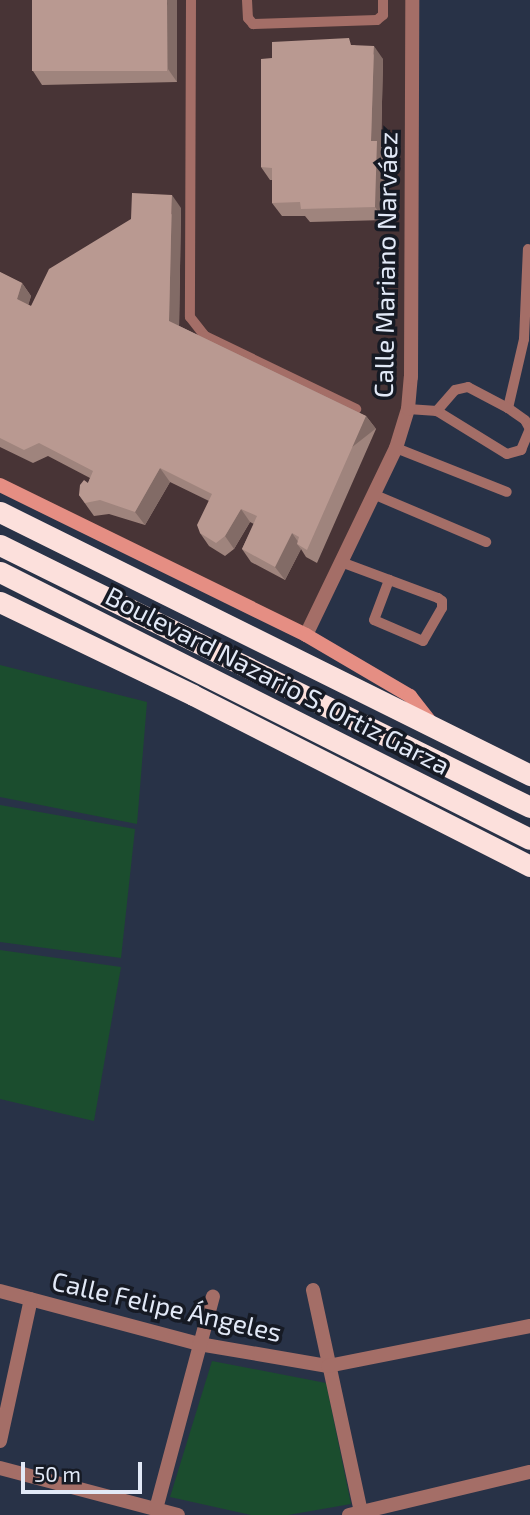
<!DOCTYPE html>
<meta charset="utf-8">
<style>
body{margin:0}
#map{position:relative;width:530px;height:1515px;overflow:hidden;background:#283247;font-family:"Exo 2",sans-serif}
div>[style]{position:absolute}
.commercial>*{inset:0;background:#483436}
.green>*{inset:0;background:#1b4d2e}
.lane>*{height:10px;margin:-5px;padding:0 5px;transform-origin:5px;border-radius:5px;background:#a46e67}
.street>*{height:14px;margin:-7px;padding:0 7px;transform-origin:7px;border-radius:7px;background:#a46e67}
.secondary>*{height:14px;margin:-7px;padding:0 7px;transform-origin:7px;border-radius:7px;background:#e58e83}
.highway>*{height:21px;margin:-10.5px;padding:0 10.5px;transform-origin:10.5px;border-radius:10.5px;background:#fce0dc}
.wall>*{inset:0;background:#9f847d}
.shaded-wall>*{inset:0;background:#826b66;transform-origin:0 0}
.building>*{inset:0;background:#b99991;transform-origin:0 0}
span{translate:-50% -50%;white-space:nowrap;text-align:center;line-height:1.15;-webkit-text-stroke:7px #161a24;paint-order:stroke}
.street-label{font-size:26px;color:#e2e9f7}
.scale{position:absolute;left:21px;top:1462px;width:121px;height:32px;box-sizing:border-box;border:4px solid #e2e9f7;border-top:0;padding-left:9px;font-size:21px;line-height:24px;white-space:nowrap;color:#e2e9f7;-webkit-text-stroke:5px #161a24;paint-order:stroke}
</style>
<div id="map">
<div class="commercial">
<i style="clip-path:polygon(0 0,418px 0,407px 417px,308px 632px,0 480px)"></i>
</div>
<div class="green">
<i style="clip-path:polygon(0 665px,147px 702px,137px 824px,0 797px)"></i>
<i style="clip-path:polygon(0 805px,135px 829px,121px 958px,0 942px)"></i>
<i style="clip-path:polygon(0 950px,121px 967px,94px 1121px,0 1099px)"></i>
<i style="clip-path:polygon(212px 1361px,326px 1383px,351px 1504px,288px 1515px,251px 1515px,170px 1497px)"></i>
</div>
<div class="lane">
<i style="left:191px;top:0;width:317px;rotate:90.2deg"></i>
<i style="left:190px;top:317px;width:24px;rotate:52deg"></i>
<i style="left:205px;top:336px;width:168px;rotate:25.8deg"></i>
<i style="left:247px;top:0;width:18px;rotate:87deg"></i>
<i style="left:248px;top:18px;width:8px;rotate:50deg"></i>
<i style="left:253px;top:24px;width:124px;rotate:-1.8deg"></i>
<i style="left:377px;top:20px;width:8px;rotate:-40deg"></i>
<i style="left:383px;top:15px;width:15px;rotate:-90deg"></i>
<i style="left:508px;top:408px;width:71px;rotate:-76.9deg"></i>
<i style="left:524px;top:339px;width:90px;rotate:-87.5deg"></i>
<i style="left:408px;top:409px;width:29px;rotate:4deg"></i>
<i style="left:437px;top:411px;width:82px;rotate:31.6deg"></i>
<i style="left:507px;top:454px;width:15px;rotate:-16deg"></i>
<i style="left:521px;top:450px;width:23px;rotate:-67deg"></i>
<i style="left:530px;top:429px;width:10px;rotate:-119deg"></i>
<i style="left:525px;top:420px;width:21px;rotate:-145deg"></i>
<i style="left:508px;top:408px;width:45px;rotate:-152.3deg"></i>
<i style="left:468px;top:387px;width:13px;rotate:167deg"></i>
<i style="left:455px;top:390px;width:28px;rotate:131deg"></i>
<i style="left:396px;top:448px;width:119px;rotate:21.6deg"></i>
<i style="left:373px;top:494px;width:123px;rotate:23deg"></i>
<i style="left:341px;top:562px;width:103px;rotate:20.4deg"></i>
<i style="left:438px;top:598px;width:5px;rotate:37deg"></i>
<i style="left:442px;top:601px;width:7px;rotate:90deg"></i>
<i style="left:442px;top:608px;width:38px;rotate:120deg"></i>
<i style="left:423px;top:641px;width:53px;rotate:-156.8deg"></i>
<i style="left:374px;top:620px;width:43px;rotate:-69.4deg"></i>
</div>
<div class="street">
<i style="left:306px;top:635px;width:208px;rotate:-64.3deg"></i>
<i style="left:396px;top:448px;width:41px;rotate:-72.9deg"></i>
<i style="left:408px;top:409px;width:32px;rotate:-85deg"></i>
<i style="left:411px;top:377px;width:377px;rotate:-89.8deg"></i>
<i style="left:313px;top:1290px;width:227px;rotate:77.8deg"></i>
<i style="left:0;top:1291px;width:206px;rotate:14.9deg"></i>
<i style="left:199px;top:1344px;width:131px;rotate:9.7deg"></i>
<i style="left:328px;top:1366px;width:206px;rotate:-11.2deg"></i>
<i style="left:0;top:1441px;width:145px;rotate:-77.7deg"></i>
<i style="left:0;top:1468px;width:184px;rotate:14.8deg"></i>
<i style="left:156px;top:1509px;width:220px;rotate:-75deg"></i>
<i style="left:349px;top:1515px;width:186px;rotate:-13.4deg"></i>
</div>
<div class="secondary">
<i style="left:0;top:485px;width:341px;rotate:26.1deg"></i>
<i style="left:306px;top:635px;width:121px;rotate:30.4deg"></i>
<i style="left:410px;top:696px;width:37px;rotate:52deg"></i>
</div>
<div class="highway">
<i style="left:0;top:512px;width:592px;rotate:26.39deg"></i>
<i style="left:0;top:545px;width:591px;rotate:26.31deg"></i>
<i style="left:0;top:572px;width:593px;rotate:26.74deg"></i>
<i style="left:0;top:602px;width:214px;rotate:25.7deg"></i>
<i style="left:193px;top:695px;width:378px;rotate:26.9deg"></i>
</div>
<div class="wall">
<i style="clip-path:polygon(177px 0,177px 82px,42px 85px,33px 71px)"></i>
<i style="clip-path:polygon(354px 45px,383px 59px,381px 146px,387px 154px,385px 220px,310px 222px,305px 216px,282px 216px,272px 203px,272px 180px,270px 180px,261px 167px,272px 58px)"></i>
<i style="clip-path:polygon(181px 208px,179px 326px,366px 416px,376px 429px,317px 563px,306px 557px,301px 549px,285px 580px,251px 562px,242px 549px,254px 524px,250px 522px,234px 549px,225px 556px,209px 546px,200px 533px,209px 501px,170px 482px,145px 525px,109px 514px,94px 516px,79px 495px,88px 483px,90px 478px,48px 456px,33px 463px,0 447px,0 272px,22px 283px,31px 296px,28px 305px,31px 306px)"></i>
</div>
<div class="shaded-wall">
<i style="clip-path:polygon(167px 0,177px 0,177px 82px,168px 69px)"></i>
<i style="clip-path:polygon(374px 46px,383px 59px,381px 146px,387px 154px,385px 220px,375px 207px,371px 141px)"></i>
<i style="clip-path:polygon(172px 195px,181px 208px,179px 334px,169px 321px)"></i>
<i style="clip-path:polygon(22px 283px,31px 296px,26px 313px,17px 299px)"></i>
<i style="left:366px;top:416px;width:16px;height:146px;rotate:52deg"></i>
<i style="clip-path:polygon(160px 468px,170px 482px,145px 525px,135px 512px)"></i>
<i style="clip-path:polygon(241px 509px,250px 522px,234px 549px,225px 536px)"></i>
<i style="clip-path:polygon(292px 533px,301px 546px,297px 544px,301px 549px,285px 580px,275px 567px)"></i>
</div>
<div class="building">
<i style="left:32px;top:0;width:135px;height:71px"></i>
<i style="clip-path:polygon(349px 38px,351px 45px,374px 46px,371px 141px,377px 141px,375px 207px,301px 209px,300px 202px,272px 203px,272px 168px,261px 167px,261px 59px,272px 58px,272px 42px)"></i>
<i style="clip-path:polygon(132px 193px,172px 195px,169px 321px,366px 416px,307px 550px,297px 544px,299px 537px,292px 533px,275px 567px,242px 549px,257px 516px,241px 509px,225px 536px,216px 543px,200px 533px,197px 525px,212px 494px,160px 468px,135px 512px,100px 500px,85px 503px,79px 495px,80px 485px,84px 480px,88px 483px,93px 471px,39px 443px,24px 450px,0 438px,0 272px,22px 283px,17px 299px,31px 306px,49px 269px,131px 219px)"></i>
</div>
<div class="street-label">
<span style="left:385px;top:265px;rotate:-89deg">Calle Mariano Narváez</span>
<span style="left:278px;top:680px;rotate:27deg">Boulevard Nazario S. Ortiz Garza</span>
<span style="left:167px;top:1306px;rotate:13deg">Calle Felipe Ángeles</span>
</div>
<div class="scale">50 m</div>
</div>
